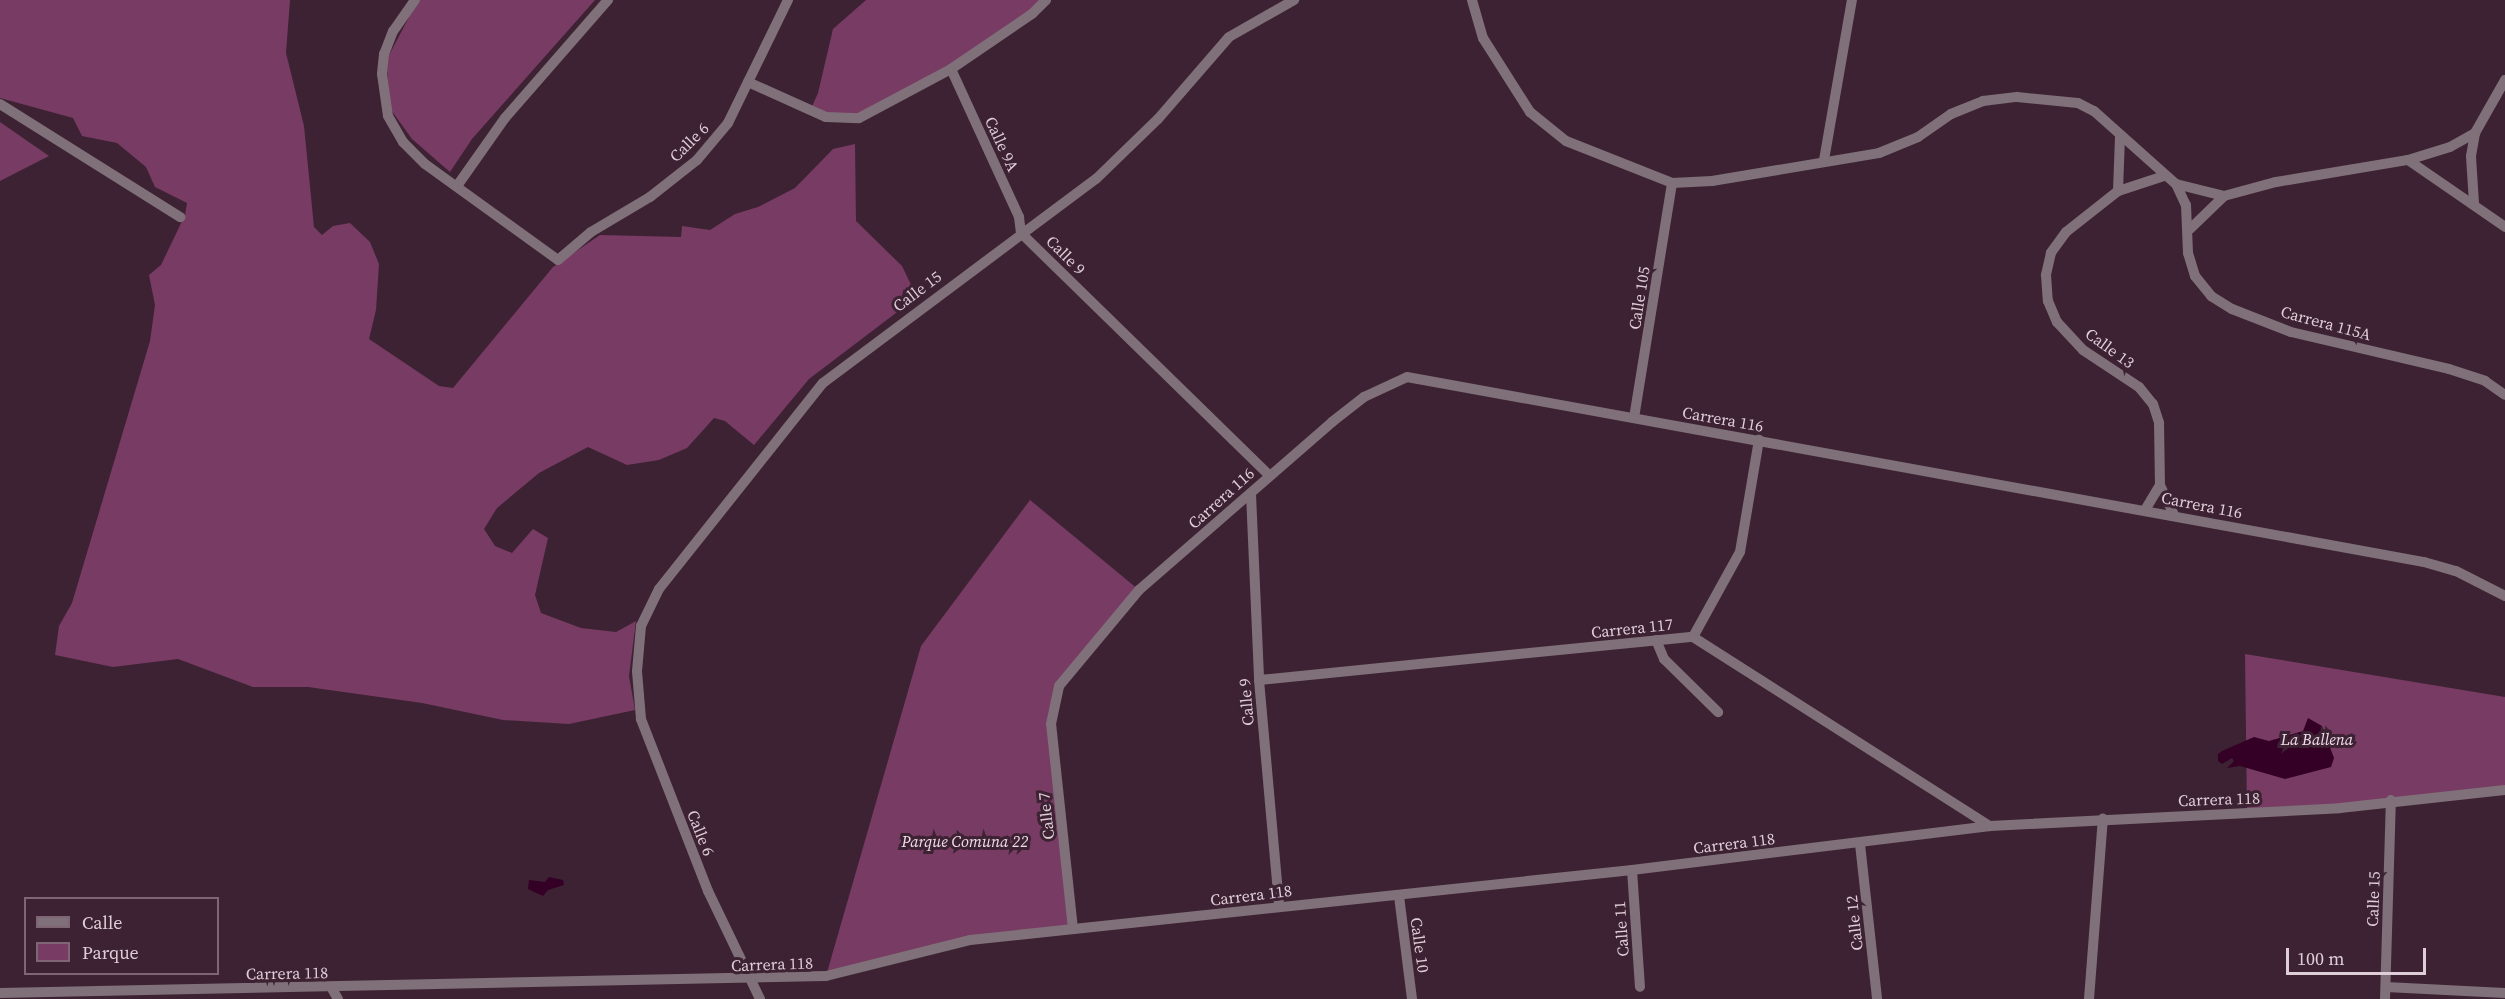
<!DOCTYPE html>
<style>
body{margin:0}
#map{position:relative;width:2505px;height:999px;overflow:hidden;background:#3d2233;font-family:"Source Serif 4",serif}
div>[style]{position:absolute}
.green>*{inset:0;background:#783b63}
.water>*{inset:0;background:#340025}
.street>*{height:10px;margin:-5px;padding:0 5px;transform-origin:5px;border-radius:5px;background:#7f7079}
span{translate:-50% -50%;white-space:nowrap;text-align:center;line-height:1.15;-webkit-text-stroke:6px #3d2233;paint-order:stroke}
.street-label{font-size:16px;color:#dfcdd7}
.park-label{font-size:16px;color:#f3ddea;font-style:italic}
.legend{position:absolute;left:24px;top:897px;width:195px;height:78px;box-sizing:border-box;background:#3d2233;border:2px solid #7e6675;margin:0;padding:8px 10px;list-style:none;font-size:18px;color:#dfcdd7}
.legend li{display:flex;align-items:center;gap:12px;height:30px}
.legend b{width:30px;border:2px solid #7e6675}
.scale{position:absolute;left:2286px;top:948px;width:140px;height:27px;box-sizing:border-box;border:3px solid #dfcdd7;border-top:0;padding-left:8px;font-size:18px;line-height:21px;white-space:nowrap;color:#dfcdd7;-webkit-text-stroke:4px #3d2233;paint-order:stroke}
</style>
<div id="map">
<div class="green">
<i style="clip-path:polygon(0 0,290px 0,286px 53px,304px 126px,314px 227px,322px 235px,333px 226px,350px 223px,370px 242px,379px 264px,376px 310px,369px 339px,439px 386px,453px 388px,553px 267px,600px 235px,681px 237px,682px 226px,710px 230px,735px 214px,758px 207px,795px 188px,833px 149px,855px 144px,856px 221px,902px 266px,917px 297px,809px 379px,754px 445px,725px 421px,714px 418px,687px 448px,659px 460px,627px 465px,588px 447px,539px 473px,497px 508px,484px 529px,495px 546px,512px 553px,533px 529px,548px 538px,535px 595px,541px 613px,581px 628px,616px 632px,636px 621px,629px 676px,635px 710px,569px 724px,503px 720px,422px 703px,308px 687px,253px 687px,178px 659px,113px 667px,55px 655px,59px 626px,72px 603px,150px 341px,155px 305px,149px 275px,161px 265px,185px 215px,187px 203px,155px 187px,146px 167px,117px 143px,82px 136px,73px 118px,0 98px)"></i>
<i style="clip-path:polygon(418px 0,595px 0,472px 139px,450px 172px,412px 139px,391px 110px,386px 61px)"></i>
<i style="clip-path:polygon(866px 0,1046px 0,951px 69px,859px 118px,810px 111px,818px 93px,833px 29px)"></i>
<i style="clip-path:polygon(0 122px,49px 156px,0 181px)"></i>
<i style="clip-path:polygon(1030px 500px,1139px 590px,1053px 700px,1073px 929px,970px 940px,826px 976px,921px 646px)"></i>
<i style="clip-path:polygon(2245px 654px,2505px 697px,2505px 790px,2247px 813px)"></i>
</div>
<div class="water">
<i style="clip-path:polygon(2308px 718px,2322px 726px,2334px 758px,2331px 767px,2285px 779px,2240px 766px,2227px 768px,2234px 761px,2232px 758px,2222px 764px,2218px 761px,2218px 754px,2222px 751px,2254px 737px,2269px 741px,2303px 731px)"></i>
<i style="clip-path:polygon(549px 877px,563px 880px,564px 885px,548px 890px,543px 896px,528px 889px,529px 880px,545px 882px)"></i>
</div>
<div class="street">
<i style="left:415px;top:0;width:38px;rotate:125deg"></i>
<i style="left:393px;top:31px;width:25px;rotate:111deg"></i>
<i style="left:384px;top:54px;width:20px;rotate:96deg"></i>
<i style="left:382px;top:74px;width:42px;rotate:81.9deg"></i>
<i style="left:388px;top:116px;width:30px;rotate:60deg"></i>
<i style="left:403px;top:142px;width:31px;rotate:45deg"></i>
<i style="left:425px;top:164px;width:164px;rotate:35.8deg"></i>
<i style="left:558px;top:260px;width:43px;rotate:-40.3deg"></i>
<i style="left:591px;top:232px;width:69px;rotate:-30.7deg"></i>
<i style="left:650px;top:197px;width:60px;rotate:-38.2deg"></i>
<i style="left:697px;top:160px;width:48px;rotate:-50deg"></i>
<i style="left:728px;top:123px;width:137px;rotate:-64deg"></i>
<i style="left:1472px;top:0;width:40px;rotate:74deg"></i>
<i style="left:1483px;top:38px;width:88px;rotate:57.6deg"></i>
<i style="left:1530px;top:112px;width:46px;rotate:38.9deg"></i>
<i style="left:1566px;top:141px;width:114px;rotate:21.6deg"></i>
<i style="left:1672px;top:183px;width:40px;rotate:-2.9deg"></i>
<i style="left:1712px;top:181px;width:169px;rotate:-9.5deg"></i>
<i style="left:1879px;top:153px;width:42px;rotate:-22.3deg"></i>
<i style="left:1918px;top:137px;width:40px;rotate:-34.9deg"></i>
<i style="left:1951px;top:114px;width:35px;rotate:-22deg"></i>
<i style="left:1983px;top:101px;width:34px;rotate:-7deg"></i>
<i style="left:2017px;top:97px;width:61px;rotate:5.6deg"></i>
<i style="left:2078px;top:103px;width:18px;rotate:27deg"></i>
<i style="left:2094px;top:111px;width:110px;rotate:41.7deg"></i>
<i style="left:2176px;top:184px;width:49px;rotate:14deg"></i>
<i style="left:2224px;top:196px;width:54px;rotate:-15.1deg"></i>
<i style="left:2276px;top:182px;width:134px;rotate:-9.5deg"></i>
<i style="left:2408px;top:160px;width:44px;rotate:-17.2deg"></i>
<i style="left:2450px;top:147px;width:29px;rotate:-29deg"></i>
<i style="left:2475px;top:133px;width:61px;rotate:-60.5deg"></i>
<i style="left:951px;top:69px;width:163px;rotate:65.3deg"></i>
<i style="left:1019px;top:217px;width:16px;rotate:83deg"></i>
<i style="left:748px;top:82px;width:85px;rotate:24.2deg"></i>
<i style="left:826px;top:117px;width:33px;rotate:2deg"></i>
<i style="left:859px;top:118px;width:104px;rotate:-28deg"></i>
<i style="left:951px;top:69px;width:98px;rotate:-34.2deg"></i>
<i style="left:1032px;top:14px;width:20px;rotate:-45deg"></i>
<i style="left:0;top:104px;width:213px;rotate:32.1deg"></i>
<i style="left:1824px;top:160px;width:162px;rotate:-80.1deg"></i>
<i style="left:2408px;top:160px;width:118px;rotate:34.6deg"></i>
<i style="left:2164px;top:176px;width:48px;rotate:161.9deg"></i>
<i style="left:2118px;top:191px;width:66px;rotate:141.7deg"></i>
<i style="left:2066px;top:232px;width:26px;rotate:126deg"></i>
<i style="left:2051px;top:253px;width:23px;rotate:103deg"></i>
<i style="left:2046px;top:275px;width:26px;rotate:86deg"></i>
<i style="left:2048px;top:301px;width:23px;rotate:67deg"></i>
<i style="left:2057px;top:322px;width:38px;rotate:47deg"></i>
<i style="left:2083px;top:350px;width:67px;rotate:33.5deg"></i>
<i style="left:2139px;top:387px;width:22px;rotate:51deg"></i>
<i style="left:2153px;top:404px;width:20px;rotate:72deg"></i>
<i style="left:2159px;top:423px;width:62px;rotate:89.1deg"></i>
<i style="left:2160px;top:485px;width:33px;rotate:65deg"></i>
<i style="left:2176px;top:184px;width:23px;rotate:65deg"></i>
<i style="left:2186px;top:205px;width:48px;rotate:87.6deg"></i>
<i style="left:2188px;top:253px;width:24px;rotate:73deg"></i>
<i style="left:2195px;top:276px;width:26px;rotate:51deg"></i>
<i style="left:2211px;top:296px;width:25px;rotate:32deg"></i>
<i style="left:2232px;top:309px;width:63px;rotate:21.3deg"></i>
<i style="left:2291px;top:332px;width:162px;rotate:13.2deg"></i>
<i style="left:2449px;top:369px;width:38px;rotate:18deg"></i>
<i style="left:2485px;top:381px;width:24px;rotate:35deg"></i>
<i style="left:457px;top:186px;width:83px;rotate:-54.8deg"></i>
<i style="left:505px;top:118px;width:157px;rotate:-48.9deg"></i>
<i style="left:2118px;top:191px;width:54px;rotate:-87.9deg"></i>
<i style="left:2474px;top:203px;width:47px;rotate:-93.7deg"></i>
<i style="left:2471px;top:156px;width:23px;rotate:-80deg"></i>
<i style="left:2190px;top:229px;width:47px;rotate:-44.1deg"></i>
<i style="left:1021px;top:233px;width:347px;rotate:44.3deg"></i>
<i style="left:1634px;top:418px;width:238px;rotate:-80.8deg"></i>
<i style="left:1251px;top:494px;width:186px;rotate:87.5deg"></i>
<i style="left:1259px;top:680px;width:227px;rotate:84.9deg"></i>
<i style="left:2145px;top:510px;width:29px;rotate:-59deg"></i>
<i style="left:1693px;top:637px;width:97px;rotate:-61.1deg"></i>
<i style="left:1740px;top:552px;width:114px;rotate:-80.4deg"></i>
<i style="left:1656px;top:640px;width:21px;rotate:67deg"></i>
<i style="left:1664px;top:659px;width:76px;rotate:44.5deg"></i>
<i style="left:1259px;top:680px;width:436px;rotate:-5.7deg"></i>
<i style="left:1693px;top:637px;width:352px;rotate:32.5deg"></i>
<i style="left:1860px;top:844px;width:156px;rotate:83.7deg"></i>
<i style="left:1632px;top:870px;width:117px;rotate:86.1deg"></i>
<i style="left:1399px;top:896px;width:104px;rotate:82.8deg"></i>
<i style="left:1073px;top:929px;width:206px;rotate:-96.1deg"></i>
<i style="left:1051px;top:724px;width:39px;rotate:-78deg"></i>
<i style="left:1059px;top:686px;width:125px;rotate:-50.2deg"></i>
<i style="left:1139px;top:590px;width:256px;rotate:-41deg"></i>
<i style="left:1332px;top:422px;width:41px;rotate:-38deg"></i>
<i style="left:1364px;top:397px;width:47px;rotate:-24.9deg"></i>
<i style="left:1407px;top:377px;width:1034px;rotate:10.31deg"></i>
<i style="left:2424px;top:562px;width:33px;rotate:16deg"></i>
<i style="left:2456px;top:571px;width:55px;rotate:27deg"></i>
<i style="left:331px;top:987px;width:14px;rotate:60deg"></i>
<i style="left:2386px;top:987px;width:119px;rotate:2.9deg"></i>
<i style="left:0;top:993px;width:826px;rotate:-1.18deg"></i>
<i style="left:826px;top:976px;width:148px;rotate:-14deg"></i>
<i style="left:970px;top:940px;width:666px;rotate:-6.04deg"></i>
<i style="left:1632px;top:870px;width:361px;rotate:-7deg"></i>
<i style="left:1990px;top:826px;width:350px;rotate:-2.9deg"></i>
<i style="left:2340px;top:808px;width:166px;rotate:-6.2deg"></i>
<i style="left:760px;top:999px;width:120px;rotate:-115.7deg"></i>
<i style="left:708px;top:891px;width:185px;rotate:-111.3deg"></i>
<i style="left:641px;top:719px;width:48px;rotate:-94.8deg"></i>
<i style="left:637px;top:671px;width:45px;rotate:-84.9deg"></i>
<i style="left:641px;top:626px;width:41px;rotate:-64.1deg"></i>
<i style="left:659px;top:589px;width:263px;rotate:-51.5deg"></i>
<i style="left:823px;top:383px;width:341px;rotate:-36.8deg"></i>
<i style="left:1096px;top:179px;width:86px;rotate:-44.1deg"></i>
<i style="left:1158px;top:119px;width:108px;rotate:-49.1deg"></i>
<i style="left:1229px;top:37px;width:75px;rotate:-29.6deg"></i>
<i style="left:2089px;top:999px;width:181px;rotate:-85.6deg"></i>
<i style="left:2385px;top:999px;width:199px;rotate:-88.3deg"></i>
</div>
<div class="street-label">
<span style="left:689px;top:142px;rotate:-45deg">Calle 6</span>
<span style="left:1002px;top:144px;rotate:65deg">Calle 9A</span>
<span style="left:1066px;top:255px;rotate:45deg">Calle 9</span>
<span style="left:917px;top:291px;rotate:-37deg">Calle 15</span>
<span style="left:1639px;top:298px;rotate:-81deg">Calle 105</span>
<span style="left:2326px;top:323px;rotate:15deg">Carrera 115A</span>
<span style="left:2110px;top:348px;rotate:36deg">Calle 13</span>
<span style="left:1723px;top:419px;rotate:10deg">Carrera 116</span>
<span style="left:1221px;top:498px;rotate:-42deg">Carrera 116</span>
<span style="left:2202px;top:505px;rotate:11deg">Carrera 116</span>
<span style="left:1632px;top:628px;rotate:-6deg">Carrera 117</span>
<span style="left:1246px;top:702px;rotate:-95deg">Calle 9</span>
<span style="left:2219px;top:799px;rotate:-2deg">Carrera 118</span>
<span style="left:1046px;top:816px;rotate:-96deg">Calle 7</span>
<span style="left:701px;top:833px;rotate:68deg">Calle 6</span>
<span style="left:1734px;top:843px;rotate:-7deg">Carrera 118</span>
<span style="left:1251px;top:895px;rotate:-7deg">Carrera 118</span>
<span style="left:2373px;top:899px;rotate:-88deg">Calle 15</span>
<span style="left:1854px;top:923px;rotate:-96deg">Calle 12</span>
<span style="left:1621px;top:929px;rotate:-94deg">Calle 11</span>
<span style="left:1420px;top:945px;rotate:82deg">Calle 10</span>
<span style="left:772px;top:964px;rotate:-2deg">Carrera 118</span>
<span style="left:287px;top:973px;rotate:-1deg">Carrera 118</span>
</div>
<div class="park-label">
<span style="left:2317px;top:739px">La Ballena</span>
<span style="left:965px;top:841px">Parque Comuna 22</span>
</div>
<ul class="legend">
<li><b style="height:8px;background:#7f7079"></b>Calle</li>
<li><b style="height:16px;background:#783b63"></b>Parque</li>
</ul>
<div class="scale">100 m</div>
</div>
